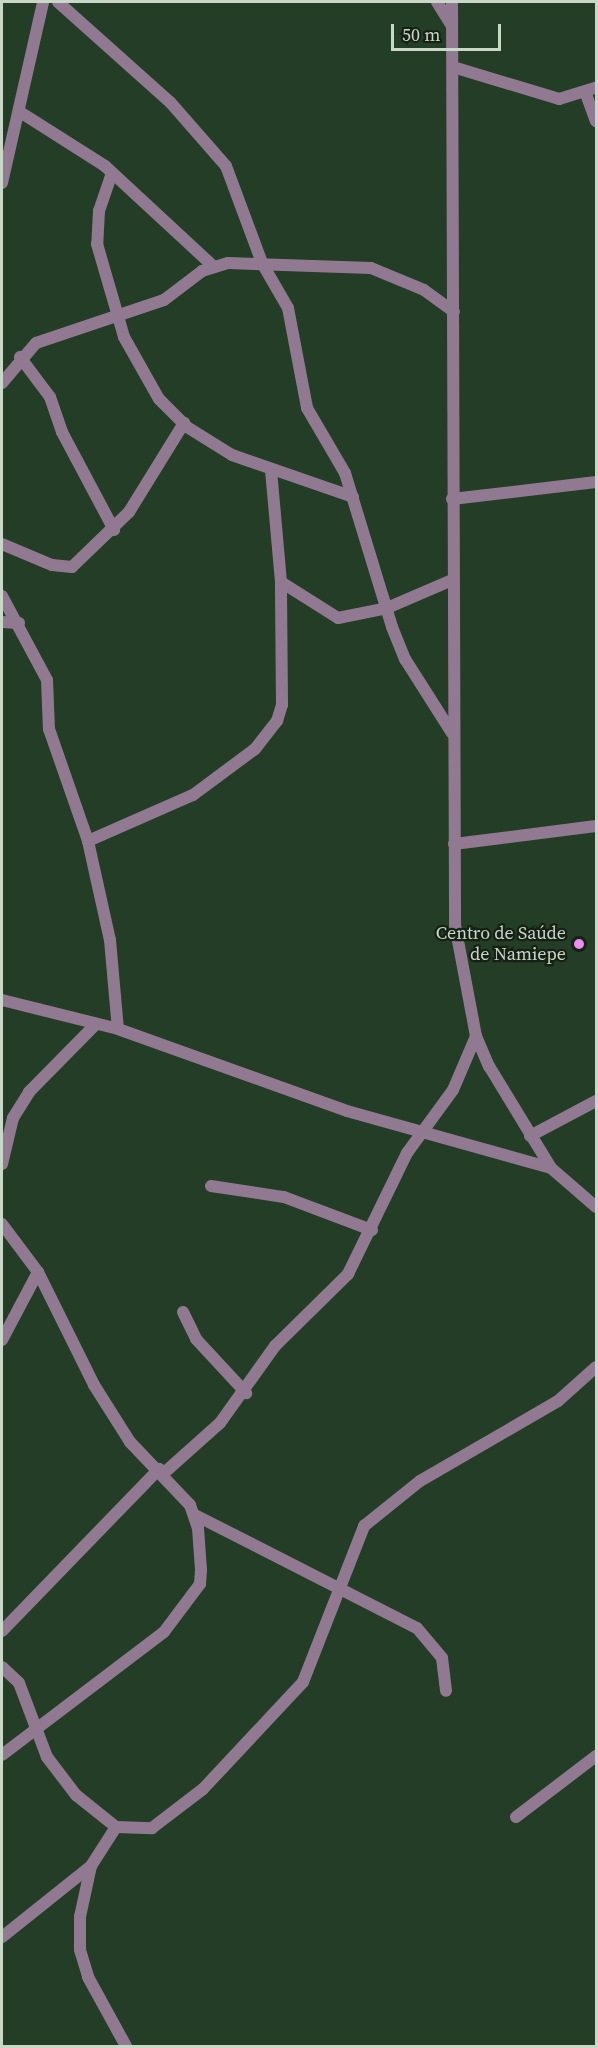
<!DOCTYPE html>
<meta charset="utf-8">
<style>
body{margin:0}
#map{position:relative;width:598px;height:2048px;overflow:hidden;background:#243d26;font-family:"Source Serif 4",serif}
div>[style]{position:absolute}
.minor>*{height:12px;margin:-6px;padding:0 6px;transform-origin:6px;border-radius:6px;background:#917a91}
.dots>*{width:16px;height:16px;translate:-50% -50%;box-sizing:border-box;border:3px solid #162116;border-radius:50%}
span{translate:-50% -50%;white-space:nowrap;text-align:center;line-height:1.15;-webkit-text-stroke:4.5px #162116;paint-order:stroke}
.poi-label{font-size:18px;color:#c8d7c8}
.right{translate:-100% -50%;text-align:right}
.frame{position:absolute;inset:0;border:3px solid #c8d7c8;pointer-events:none}
.scale{position:absolute;left:391px;top:24px;width:110px;height:27px;box-sizing:border-box;border:3px solid #c8d7c8;border-top:0;padding-left:8px;font-size:18px;line-height:21px;white-space:nowrap;color:#c8d7c8;-webkit-text-stroke:4px #162116;paint-order:stroke}
</style>
<div id="map">
<div class="minor">
<i style="left:58px;top:2px;width:150px;rotate:41.8deg"></i>
<i style="left:170px;top:102px;width:85px;rotate:48.8deg"></i>
<i style="left:226px;top:166px;width:103px;rotate:69.6deg"></i>
<i style="left:262px;top:263px;width:52px;rotate:60deg"></i>
<i style="left:288px;top:308px;width:102px;rotate:79.2deg"></i>
<i style="left:307px;top:408px;width:75px;rotate:59.7deg"></i>
<i style="left:345px;top:473px;width:161px;rotate:73deg"></i>
<i style="left:392px;top:627px;width:35px;rotate:68deg"></i>
<i style="left:405px;top:659px;width:88px;rotate:57.6deg"></i>
<i style="left:437px;top:2px;width:28px;rotate:58deg"></i>
<i style="left:452px;top:2px;width:923px;rotate:89.81deg"></i>
<i style="left:455px;top:925px;width:113px;rotate:79.3deg"></i>
<i style="left:476px;top:1036px;width:33px;rotate:67deg"></i>
<i style="left:489px;top:1066px;width:119px;rotate:58.7deg"></i>
<i style="left:551px;top:1168px;width:60px;rotate:40.9deg"></i>
<i style="left:453px;top:67px;width:111px;rotate:16.8deg"></i>
<i style="left:559px;top:99px;width:39px;rotate:-17deg"></i>
<i style="left:586px;top:94px;width:29px;rotate:70deg"></i>
<i style="left:20px;top:112px;width:101px;rotate:32.4deg"></i>
<i style="left:105px;top:166px;width:147px;rotate:42.8deg"></i>
<i style="left:112px;top:173px;width:40px;rotate:108.9deg"></i>
<i style="left:99px;top:211px;width:33px;rotate:93deg"></i>
<i style="left:97px;top:244px;width:97px;rotate:73.8deg"></i>
<i style="left:124px;top:337px;width:71px;rotate:60.6deg"></i>
<i style="left:159px;top:399px;width:40px;rotate:45deg"></i>
<i style="left:187px;top:427px;width:53px;rotate:31.9deg"></i>
<i style="left:232px;top:455px;width:128px;rotate:19.1deg"></i>
<i style="left:2px;top:183px;width:186px;rotate:-77.2deg"></i>
<i style="left:20px;top:357px;width:50px;rotate:53.1deg"></i>
<i style="left:50px;top:397px;width:37px;rotate:71deg"></i>
<i style="left:62px;top:432px;width:111px;rotate:62deg"></i>
<i style="left:2px;top:383px;width:52px;rotate:-49.6deg"></i>
<i style="left:36px;top:343px;width:135px;rotate:-18.6deg"></i>
<i style="left:164px;top:300px;width:48px;rotate:-37.3deg"></i>
<i style="left:202px;top:271px;width:27px;rotate:-17deg"></i>
<i style="left:228px;top:263px;width:143px;rotate:2deg"></i>
<i style="left:371px;top:268px;width:57px;rotate:22.5deg"></i>
<i style="left:424px;top:290px;width:37px;rotate:36deg"></i>
<i style="left:452px;top:499px;width:145px;rotate:-6.7deg"></i>
<i style="left:2px;top:544px;width:54px;rotate:22.8deg"></i>
<i style="left:52px;top:565px;width:20px;rotate:6deg"></i>
<i style="left:72px;top:567px;width:79px;rotate:-44deg"></i>
<i style="left:129px;top:512px;width:105px;rotate:-58.3deg"></i>
<i style="left:281px;top:582px;width:67px;rotate:32.3deg"></i>
<i style="left:338px;top:618px;width:50px;rotate:-11.5deg"></i>
<i style="left:387px;top:608px;width:71px;rotate:-23.3deg"></i>
<i style="left:2px;top:596px;width:95px;rotate:61.8deg"></i>
<i style="left:47px;top:680px;width:49px;rotate:87.7deg"></i>
<i style="left:49px;top:729px;width:119px;rotate:70.8deg"></i>
<i style="left:88px;top:841px;width:101px;rotate:77.5deg"></i>
<i style="left:110px;top:940px;width:89px;rotate:84.9deg"></i>
<i style="left:2px;top:622px;width:17px;rotate:3deg"></i>
<i style="left:88px;top:841px;width:115px;rotate:-23.7deg"></i>
<i style="left:193px;top:795px;width:77px;rotate:-36.6deg"></i>
<i style="left:255px;top:749px;width:36px;rotate:-52deg"></i>
<i style="left:277px;top:721px;width:17px;rotate:-73deg"></i>
<i style="left:282px;top:705px;width:123px;rotate:-90.5deg"></i>
<i style="left:281px;top:582px;width:112px;rotate:-95.1deg"></i>
<i style="left:454px;top:844px;width:143px;rotate:-7.2deg"></i>
<i style="left:2px;top:1000px;width:120px;rotate:14deg"></i>
<i style="left:118px;top:1029px;width:243px;rotate:19.7deg"></i>
<i style="left:347px;top:1111px;width:212px;rotate:15.6deg"></i>
<i style="left:530px;top:1136px;width:75px;rotate:-27.9deg"></i>
<i style="left:2px;top:1164px;width:47px;rotate:-76.6deg"></i>
<i style="left:13px;top:1118px;width:31px;rotate:-58deg"></i>
<i style="left:29px;top:1092px;width:94px;rotate:-45.4deg"></i>
<i style="left:211px;top:1186px;width:74px;rotate:8.6deg"></i>
<i style="left:284px;top:1197px;width:94px;rotate:20.6deg"></i>
<i style="left:2px;top:1224px;width:60px;rotate:53.1deg"></i>
<i style="left:38px;top:1272px;width:126px;rotate:63.6deg"></i>
<i style="left:94px;top:1385px;width:67px;rotate:57.7deg"></i>
<i style="left:130px;top:1442px;width:87px;rotate:46.4deg"></i>
<i style="left:190px;top:1505px;width:24px;rotate:71deg"></i>
<i style="left:198px;top:1528px;width:42px;rotate:85.9deg"></i>
<i style="left:201px;top:1570px;width:14px;rotate:94deg"></i>
<i style="left:200px;top:1584px;width:60px;rotate:126.9deg"></i>
<i style="left:164px;top:1632px;width:203px;rotate:142.8deg"></i>
<i style="left:183px;top:1312px;width:30px;rotate:64deg"></i>
<i style="left:196px;top:1339px;width:74px;rotate:47.2deg"></i>
<i style="left:2px;top:1340px;width:77px;rotate:-62.1deg"></i>
<i style="left:164px;top:1473px;width:75px;rotate:-41.8deg"></i>
<i style="left:220px;top:1423px;width:95px;rotate:-54.5deg"></i>
<i style="left:275px;top:1346px;width:103px;rotate:-44.6deg"></i>
<i style="left:348px;top:1274px;width:135px;rotate:-64deg"></i>
<i style="left:407px;top:1153px;width:78px;rotate:-53.9deg"></i>
<i style="left:453px;top:1090px;width:59px;rotate:-66.9deg"></i>
<i style="left:195px;top:1515px;width:249px;rotate:27deg"></i>
<i style="left:417px;top:1628px;width:39px;rotate:50deg"></i>
<i style="left:442px;top:1658px;width:33px;rotate:83deg"></i>
<i style="left:2px;top:1631px;width:226px;rotate:-45.9deg"></i>
<i style="left:2px;top:1667px;width:23px;rotate:43deg"></i>
<i style="left:19px;top:1683px;width:79px;rotate:69.3deg"></i>
<i style="left:47px;top:1757px;width:48px;rotate:52.7deg"></i>
<i style="left:76px;top:1795px;width:51px;rotate:38.7deg"></i>
<i style="left:116px;top:1827px;width:36px;rotate:2deg"></i>
<i style="left:152px;top:1828px;width:64px;rotate:-37.4deg"></i>
<i style="left:203px;top:1789px;width:146px;rotate:-46.9deg"></i>
<i style="left:303px;top:1682px;width:168px;rotate:-68.6deg"></i>
<i style="left:364px;top:1526px;width:72px;rotate:-38.8deg"></i>
<i style="left:420px;top:1481px;width:160px;rotate:-30.1deg"></i>
<i style="left:558px;top:1401px;width:51px;rotate:-41.8deg"></i>
<i style="left:516px;top:1817px;width:101px;rotate:-37.3deg"></i>
<i style="left:91px;top:1866px;width:52px;rotate:102.2deg"></i>
<i style="left:80px;top:1917px;width:33px;rotate:90deg"></i>
<i style="left:80px;top:1950px;width:28px;rotate:73deg"></i>
<i style="left:88px;top:1977px;width:79px;rotate:61.2deg"></i>
<i style="left:2px;top:1937px;width:114px;rotate:-38.6deg"></i>
<i style="left:91px;top:1866px;width:46px;rotate:-57.3deg"></i>
</div>
<div class="dots">
<i style="left:579px;top:944px;background:#f18af4"></i>
</div>
<div class="poi-label">
<span class="right" style="left:566px;top:944px">Centro de Saúde<br>de Namiepe</span>
</div>
<div class="frame"></div>
<div class="scale">50 m</div>
</div>
